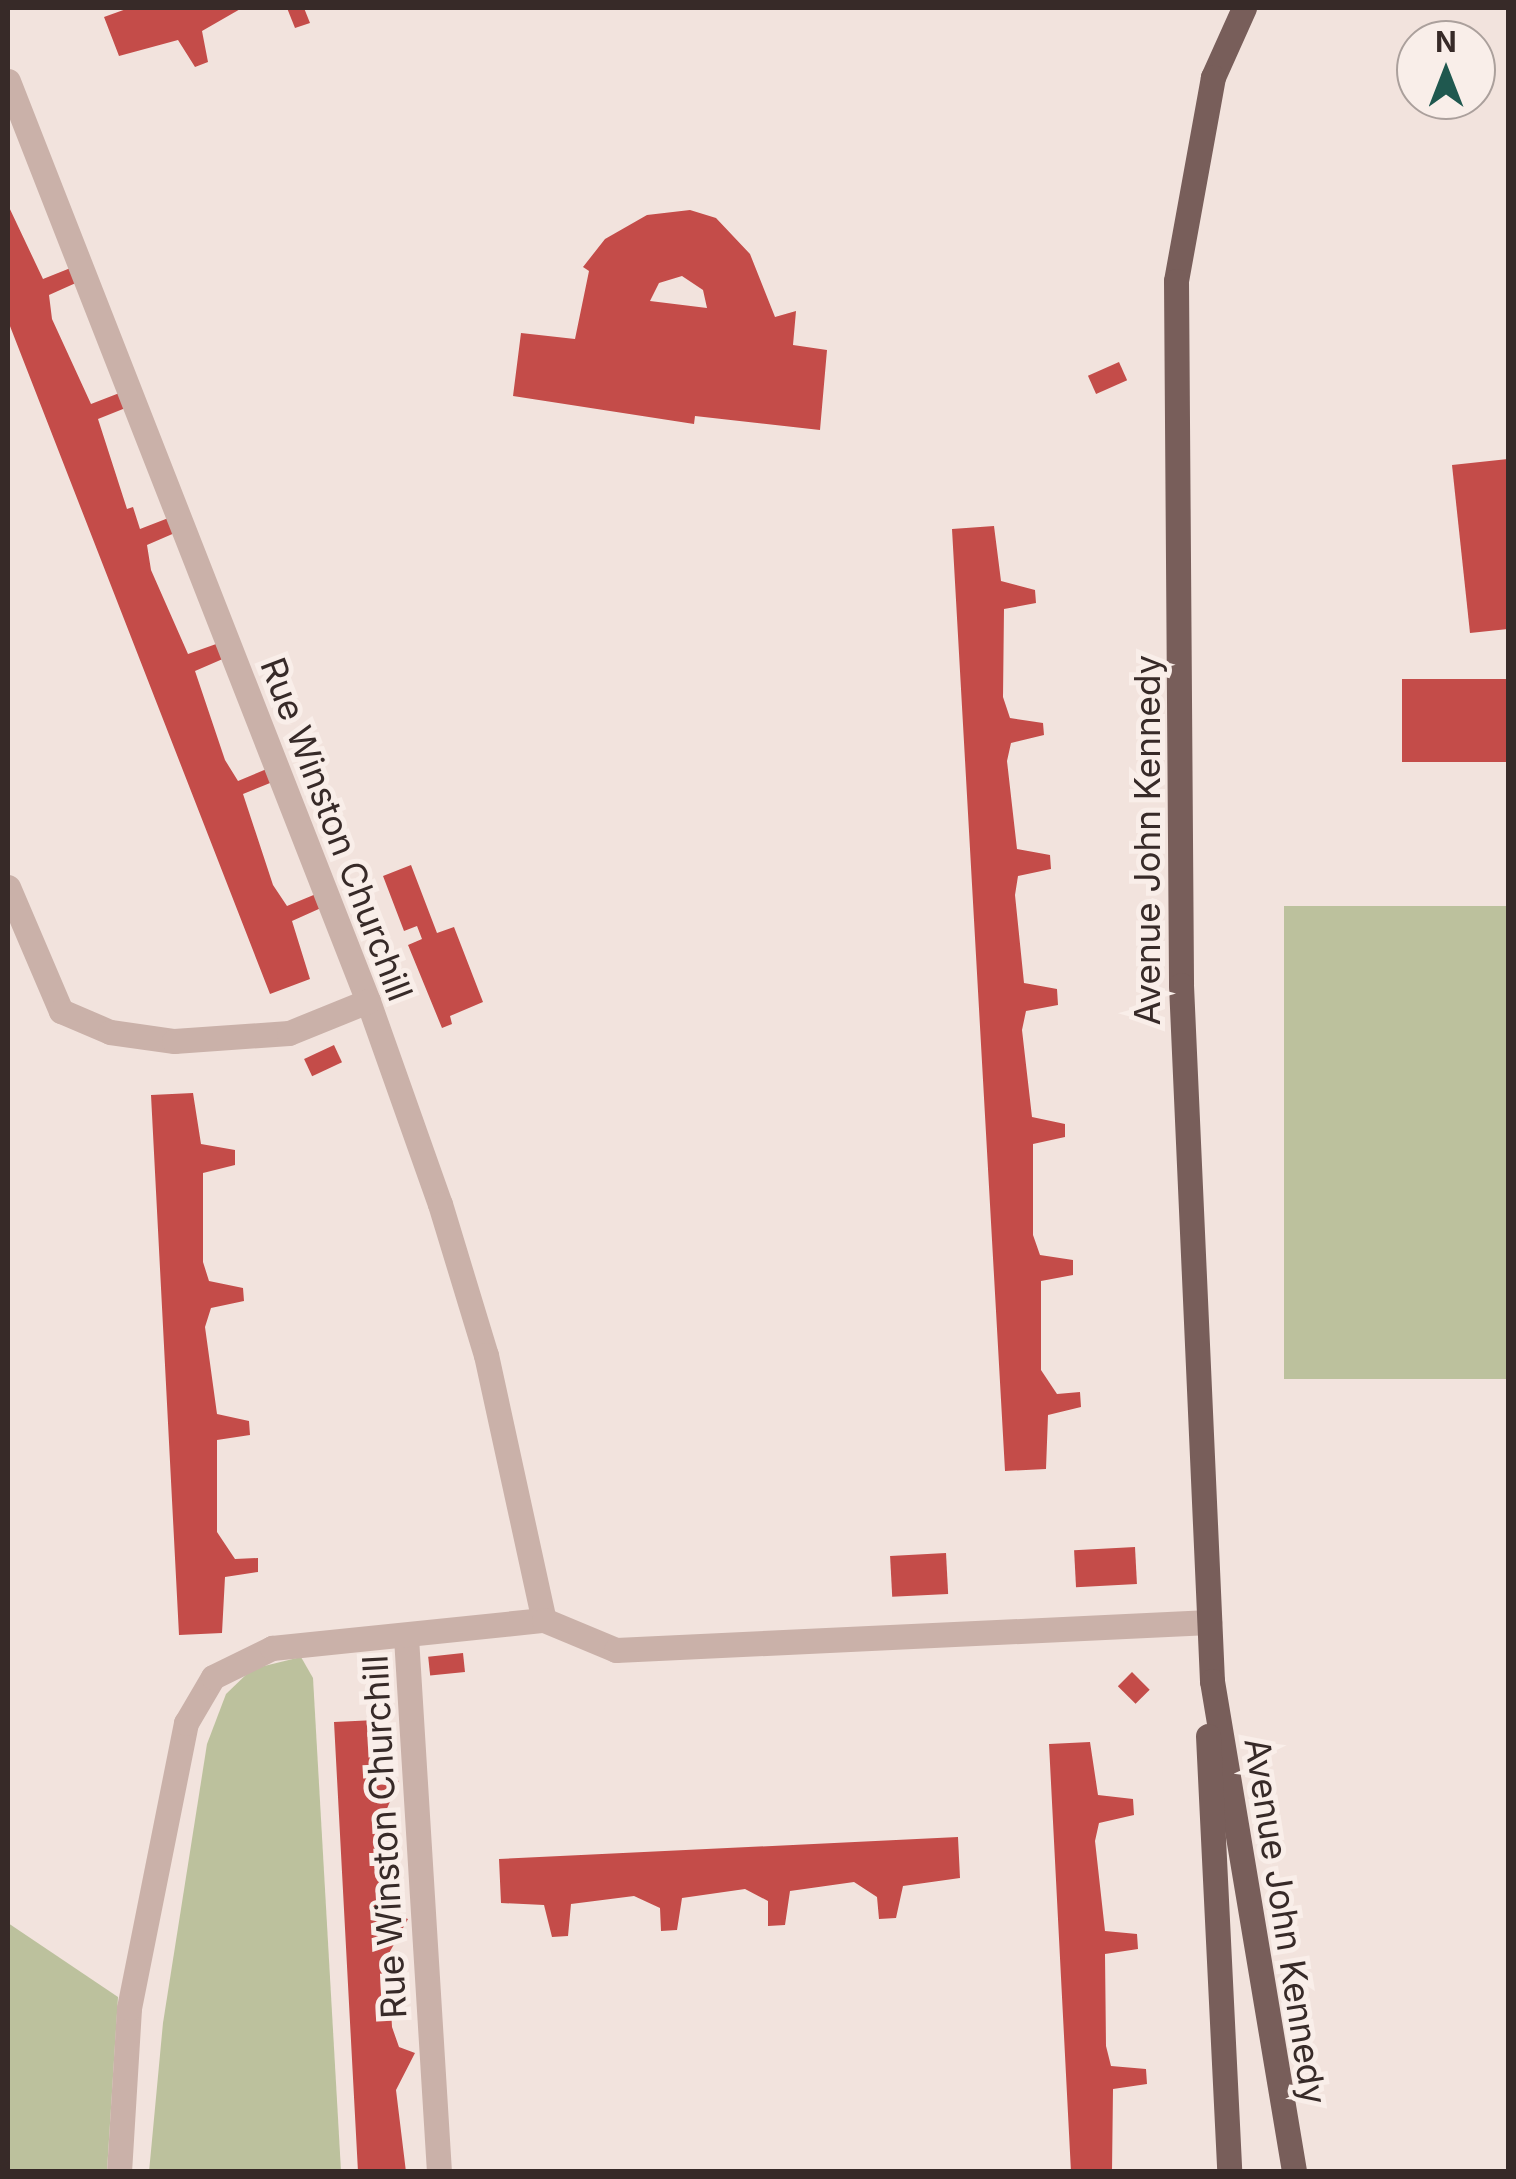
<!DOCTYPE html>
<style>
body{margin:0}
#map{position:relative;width:1516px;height:2179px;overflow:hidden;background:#f2e3dd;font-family:Inter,sans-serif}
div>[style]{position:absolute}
.green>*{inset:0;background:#bcc19d;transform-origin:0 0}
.building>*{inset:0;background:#c44c49;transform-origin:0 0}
.minor>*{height:25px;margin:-12.5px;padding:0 12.5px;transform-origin:12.5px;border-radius:12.5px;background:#cab1a9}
.major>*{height:25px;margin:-12.5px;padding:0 12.5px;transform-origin:12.5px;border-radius:12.5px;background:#785e5a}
span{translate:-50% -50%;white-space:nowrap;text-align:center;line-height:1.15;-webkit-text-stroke:10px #f9eee9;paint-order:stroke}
.street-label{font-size:35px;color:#372a28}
.frame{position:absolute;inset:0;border:10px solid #372a28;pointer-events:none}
.north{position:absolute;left:1396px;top:20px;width:100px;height:100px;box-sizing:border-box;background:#f9eee9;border:2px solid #aba09c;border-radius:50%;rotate:0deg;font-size:28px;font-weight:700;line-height:40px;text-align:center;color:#372a28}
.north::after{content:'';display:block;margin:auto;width:35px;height:45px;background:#1f584f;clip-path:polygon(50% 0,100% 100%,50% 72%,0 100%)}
</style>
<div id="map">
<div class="green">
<i style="left:1508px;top:906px;width:473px;height:224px;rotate:90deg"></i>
<i style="clip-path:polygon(301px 1657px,313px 1678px,341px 2171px,149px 2172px,163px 2023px,207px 1744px,226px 1694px,252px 1669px)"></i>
<i style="clip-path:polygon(8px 1923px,118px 1997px,107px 2171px,8px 2171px)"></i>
</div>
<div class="building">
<i style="clip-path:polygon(129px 8px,242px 8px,202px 31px,208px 62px,195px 67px,178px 40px,119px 56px,104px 17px)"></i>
<i style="clip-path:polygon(287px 8px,304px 8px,310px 23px,295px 28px)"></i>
<i style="clip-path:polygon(8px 205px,43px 279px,73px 267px,78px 282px,49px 295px,52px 319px,91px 404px,122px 392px,128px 407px,98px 419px,127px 509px,133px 507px,140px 529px,171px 517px,177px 532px,147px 545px,151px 570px,188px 654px,219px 643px,225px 658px,195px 671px,225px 760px,238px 781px,269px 768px,275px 781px,243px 794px,273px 885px,287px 906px,316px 894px,321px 908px,292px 921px,310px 979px,270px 994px,8px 321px)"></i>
<i style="clip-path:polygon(evenodd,690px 210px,716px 218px,750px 254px,775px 317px,796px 311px,793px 345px,827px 350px,820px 430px,695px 416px,694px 424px,513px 396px,521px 333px,575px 339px,589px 271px,583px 267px,605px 239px,647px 215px,690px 210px,682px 276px,703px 290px,707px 308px,650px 301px,659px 283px,682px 276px)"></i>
<i style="left:1119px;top:362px;width:20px;height:34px;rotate:66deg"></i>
<i style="clip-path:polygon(1508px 459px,1508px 629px,1470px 633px,1452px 465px)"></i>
<i style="clip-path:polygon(994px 526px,1001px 581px,1035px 590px,1036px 603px,1004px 609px,1003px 697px,1010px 718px,1043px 723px,1044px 735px,1011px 743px,1007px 761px,1017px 849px,1050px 855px,1051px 869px,1018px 876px,1015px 895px,1024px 983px,1057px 989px,1058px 1005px,1026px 1011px,1022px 1030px,1032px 1117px,1065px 1124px,1065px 1137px,1033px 1144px,1033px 1235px,1040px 1255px,1073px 1260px,1073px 1275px,1041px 1281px,1041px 1370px,1057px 1394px,1080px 1392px,1081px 1407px,1048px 1415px,1046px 1469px,1005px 1471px,952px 529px)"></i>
<i style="left:1508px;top:679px;width:83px;height:106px;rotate:90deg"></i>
<i style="clip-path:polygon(411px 865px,437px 933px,454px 927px,483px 1002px,450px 1016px,452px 1024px,442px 1028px,408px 945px,422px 939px,417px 926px,404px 931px,383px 876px)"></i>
<i style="left:334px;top:1045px;width:19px;height:33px;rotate:65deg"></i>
<i style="clip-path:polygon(193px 1093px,201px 1144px,235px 1150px,235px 1165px,203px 1173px,203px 1262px,209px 1281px,243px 1288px,244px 1301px,211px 1308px,205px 1327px,217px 1414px,249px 1421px,250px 1435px,217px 1440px,217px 1532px,235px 1559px,258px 1558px,258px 1572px,225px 1577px,222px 1633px,179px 1635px,151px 1095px)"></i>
<i style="left:1135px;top:1547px;width:37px;height:61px;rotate:87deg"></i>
<i style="left:946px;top:1553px;width:41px;height:56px;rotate:87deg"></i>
<i style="left:463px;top:1653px;width:19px;height:35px;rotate:84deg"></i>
<i style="left:1132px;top:1672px;width:25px;height:20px;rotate:45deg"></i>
<i style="clip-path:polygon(376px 1720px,385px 1777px,399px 1781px,382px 1820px,385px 1891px,392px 1914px,408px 1919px,388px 1955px,392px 2027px,399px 2047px,415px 2053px,396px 2090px,406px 2172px,358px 2172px,334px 1722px)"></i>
<i style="clip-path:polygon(1090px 1742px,1098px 1795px,1133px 1799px,1134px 1815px,1099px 1823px,1095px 1841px,1105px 1931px,1137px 1934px,1138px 1949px,1105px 1954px,1106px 2046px,1111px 2066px,1146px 2069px,1147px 2084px,1113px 2089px,1112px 2172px,1071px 2172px,1049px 1744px)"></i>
<i style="clip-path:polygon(958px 1837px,960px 1878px,903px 1886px,896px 1918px,879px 1919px,877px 1897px,854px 1882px,790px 1891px,785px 1925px,768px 1926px,768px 1901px,745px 1889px,682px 1898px,677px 1930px,661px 1931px,660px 1908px,634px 1896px,571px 1904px,568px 1936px,552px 1937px,544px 1905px,501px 1903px,499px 1859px)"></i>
</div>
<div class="minor">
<i style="left:8px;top:81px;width:988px;rotate:68.63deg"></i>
<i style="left:368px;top:1001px;width:215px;rotate:70.5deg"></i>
<i style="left:440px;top:1204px;width:158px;rotate:73.1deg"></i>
<i style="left:486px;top:1355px;width:271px;rotate:77.7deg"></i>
<i style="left:8px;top:887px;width:135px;rotate:66.9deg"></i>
<i style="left:61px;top:1011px;width:53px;rotate:23.2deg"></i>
<i style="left:110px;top:1032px;width:65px;rotate:8deg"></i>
<i style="left:174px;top:1041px;width:115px;rotate:-4deg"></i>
<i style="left:289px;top:1033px;width:85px;rotate:-22.1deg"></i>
<i style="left:406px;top:1637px;width:536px;rotate:86.47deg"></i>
<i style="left:119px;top:2172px;width:164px;rotate:-86.5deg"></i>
<i style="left:129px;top:2008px;width:291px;rotate:-78.7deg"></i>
<i style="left:186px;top:1723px;width:53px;rotate:-59.6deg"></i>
<i style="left:213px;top:1677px;width:66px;rotate:-26.2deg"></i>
<i style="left:272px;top:1648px;width:273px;rotate:-5.9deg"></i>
<i style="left:544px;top:1620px;width:78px;rotate:22.6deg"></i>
<i style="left:616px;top:1650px;width:594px;rotate:-2.7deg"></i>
</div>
<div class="major">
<i style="left:1244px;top:8px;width:76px;rotate:114.2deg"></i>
<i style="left:1213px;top:77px;width:207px;rotate:100.3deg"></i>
<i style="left:1176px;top:281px;width:704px;rotate:89.59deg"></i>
<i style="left:1181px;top:985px;width:697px;rotate:87.45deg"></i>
<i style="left:1212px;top:1681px;width:498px;rotate:80.5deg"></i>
<i style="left:1208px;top:1736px;width:437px;rotate:87.2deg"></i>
</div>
<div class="street-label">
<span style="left:337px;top:829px;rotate:69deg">Rue Winston Churchill</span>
<span style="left:1147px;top:840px;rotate:-90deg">Avenue John Kennedy</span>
<span style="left:384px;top:1837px;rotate:-93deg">Rue Winston Churchill</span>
<span style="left:1286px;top:1921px;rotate:81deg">Avenue John Kennedy</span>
</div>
<div class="frame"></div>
<div class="north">N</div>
</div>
